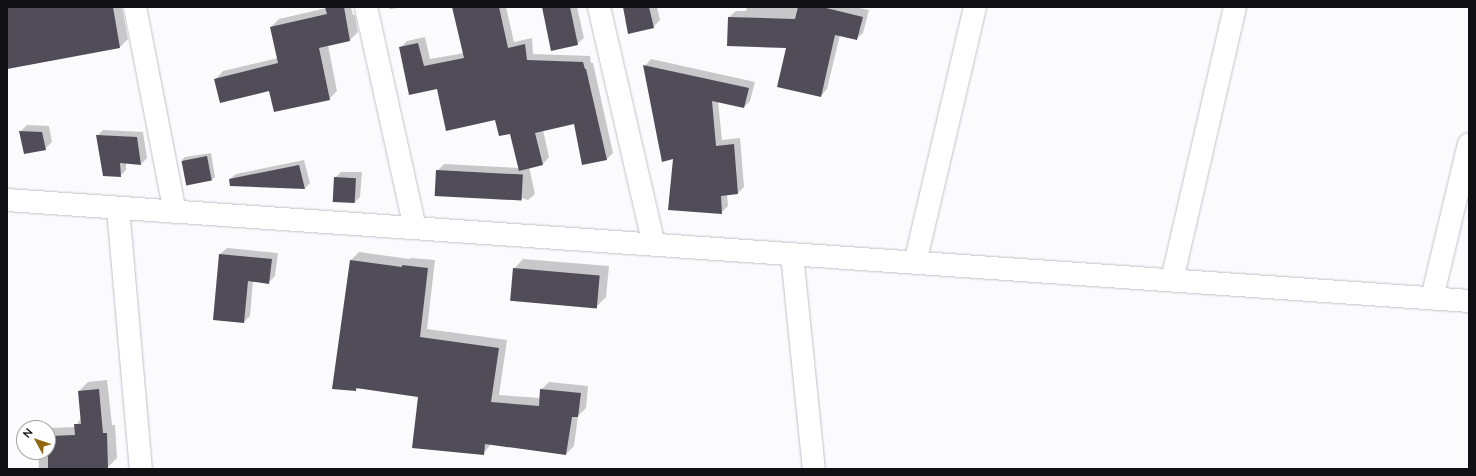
<!DOCTYPE html>
<style>
body{margin:0}
#map{position:relative;width:1476px;height:476px;overflow:hidden;background:#fbfbfd;font-family:Mulish,sans-serif}
div>[style]{position:absolute}
.shadow>*{inset:0;background:#0003}
.building>*{inset:0;background:#504d58;transform-origin:0 0}
.roads{filter:drop-shadow(0 0 1px #c2bfcc) drop-shadow(0 0 1px #c2bfcc)}
.street>*{height:22px;margin:-11px;padding:0 11px;transform-origin:11px;border-radius:11px;background:#fff}
span{translate:-50% -50%;white-space:nowrap;text-align:center;line-height:1.15;-webkit-text-stroke:4px #fff;paint-order:stroke}
.frame{position:absolute;inset:0;border:8px solid #111014;pointer-events:none}
.north{position:absolute;left:16px;top:420px;width:40px;height:40px;box-sizing:border-box;background:#fff;border:1px solid #a09fa1;border-radius:50%;rotate:310deg;font-size:11px;font-weight:700;line-height:16px;text-align:center;color:#111014}
.north::after{content:'';display:block;margin:auto;width:14px;height:18px;background:#90670e;clip-path:polygon(50% 0,100% 100%,50% 72%,0 100%)}
</style>
<div id="map">
<div class="shadow">
<i style="clip-path:polygon(7px 7px,122px 7px,128px 39px,120px 47px,7px 69px)"></i>
<i style="clip-path:polygon(331px 7px,351px 7px,353px 15px,355px 15px,358px 32px,350px 40px,328px 45px,337px 91px,329px 99px,215px 80px,223px 71px,278px 58px,271px 27px,279px 19px)"></i>
<i style="clip-path:polygon(389px 7px,406px 7px,390px 9px)"></i>
<i style="clip-path:polygon(453px 7px,506px 7px,514px 42px,532px 38px,533px 54px,590px 56px,591px 63px,593px 63px,613px 153px,606px 160px,575px 123px,543px 130px,549px 157px,543px 164px,529px 167px,535px 194px,528px 200px,437px 171px,444px 164px,519px 168px,510px 133px,496px 119px,438px 88px,400px 48px,407px 41px,425px 37px,430px 59px,464px 53px)"></i>
<i style="clip-path:polygon(543px 7px,577px 7px,584px 38px,577px 44px)"></i>
<i style="clip-path:polygon(626px 7px,657px 7px,660px 20px,653px 27px)"></i>
<i style="clip-path:polygon(747px 7px,855px 7px,869px 10px,863px 33px,856px 39px,840px 35px,827px 89px,821px 96px,787px 47px,729px 17px,736px 11px,746px 11px)"></i>
<i style="clip-path:polygon(651px 59px,755px 82px,750px 101px,744px 107px,718px 101px,722px 140px,740px 138px,744px 187px,738px 193px,727px 194px,728px 206px,721px 213px,675px 158px,645px 66px)"></i>
<i style="clip-path:polygon(27px 125px,49px 126px,52px 142px,45px 149px,20px 132px)"></i>
<i style="clip-path:polygon(103px 130px,143px 132px,147px 158px,141px 164px,126px 162px,126px 170px,120px 176px,97px 136px)"></i>
<i style="clip-path:polygon(211px 153px,215px 177px,212px 180px,182px 160px,185px 157px)"></i>
<i style="clip-path:polygon(304px 160px,310px 183px,305px 188px,231px 185px,230px 179px,236px 174px)"></i>
<i style="clip-path:polygon(341px 172px,362px 172px,360px 197px,354px 203px,335px 178px)"></i>
<i style="clip-path:polygon(227px 248px,278px 253px,275px 276px,268px 283px,253px 281px,250px 316px,244px 322px,220px 254px)"></i>
<i style="clip-path:polygon(359px 252px,409px 259px,411px 258px,435px 260px,427px 329px,507px 340px,499px 395px,540px 398px,541px 390px,549px 382px,588px 386px,586px 408px,578px 416px,574px 446px,566px 454px,491px 444px,483px 454px,419px 396px,358px 388px,356px 390px,351px 260px)"></i>
<i style="clip-path:polygon(523px 259px,609px 266px,606px 297px,596px 307px,514px 269px)"></i>
<i style="clip-path:polygon(107px 380px,112px 425px,115px 425px,117px 458px,108px 467px,39px 469px,38px 452px,48px 452px,48px 428px,75px 427px,81px 418px,79px 391px,88px 382px)"></i>
</div>
<div class="building">
<i style="clip-path:polygon(7px 7px,113px 7px,120px 48px,7px 69px)"></i>
<i style="clip-path:polygon(325px 7px,344px 7px,350px 41px,319px 48px,330px 100px,274px 112px,269px 91px,220px 103px,214px 79px,278px 63px,270px 27px,327px 14px)"></i>
<i style="clip-path:polygon(452px 7px,499px 7px,508px 48px,525px 44px,527px 60px,583px 62px,585px 69px,586px 69px,607px 160px,582px 165px,574px 124px,535px 133px,543px 165px,519px 171px,510px 134px,499px 136px,495px 120px,446px 131px,437px 89px,409px 95px,399px 47px,418px 43px,424px 66px,464px 58px)"></i>
<i style="clip-path:polygon(542px 7px,570px 7px,578px 45px,551px 51px)"></i>
<i style="clip-path:polygon(623px 7px,649px 7px,654px 28px,628px 34px)"></i>
<i style="clip-path:polygon(798px 7px,822px 7px,863px 17px,857px 40px,835px 35px,821px 97px,777px 87px,786px 48px,727px 46px,728px 17px,795px 19px)"></i>
<i style="clip-path:polygon(643px 65px,749px 88px,744px 108px,712px 101px,716px 146px,734px 144px,738px 194px,721px 196px,722px 214px,668px 210px,673px 159px,662px 162px)"></i>
<i style="clip-path:polygon(19px 131px,42px 132px,46px 150px,24px 154px)"></i>
<i style="clip-path:polygon(96px 135px,137px 137px,141px 165px,120px 163px,121px 177px,103px 176px)"></i>
<i style="left:207px;top:156px;width:25px;height:26px;rotate:79deg"></i>
<i style="clip-path:polygon(299px 165px,305px 189px,230px 186px,229px 179px)"></i>
<i style="left:436px;top:170px;width:87px;height:26px;rotate:3deg"></i>
<i style="left:334px;top:177px;width:22px;height:25px;rotate:3deg"></i>
<i style="clip-path:polygon(219px 254px,272px 259px,269px 284px,248px 281px,244px 323px,213px 320px)"></i>
<i style="clip-path:polygon(350px 260px,402px 267px,402px 265px,428px 268px,420px 337px,499px 348px,491px 402px,539px 406px,540px 389px,581px 393px,578px 417px,572px 417px,566px 455px,485px 444px,484px 455px,412px 448px,418px 397px,356px 388px,356px 391px,332px 389px)"></i>
<i style="left:513px;top:268px;width:87px;height:33px;rotate:5deg"></i>
<i style="clip-path:polygon(99px 389px,103px 433px,107px 433px,108px 468px,48px 469px,48px 436px,75px 435px,74px 424px,81px 424px,78px 391px)"></i>
</div>
<div class="roads">
<div class="street">
<i style="left:135px;top:7px;width:209px;rotate:79deg"></i>
<i style="left:366px;top:7px;width:226px;rotate:77.5deg"></i>
<i style="left:599px;top:7px;width:244px;rotate:77deg"></i>
<i style="left:7px;top:200px;width:1465px;rotate:3.95deg"></i>
<i style="left:118px;top:208px;width:262px;rotate:85deg"></i>
<i style="left:792px;top:254px;width:216px;rotate:84.2deg"></i>
<i style="left:915px;top:263px;width:263px;rotate:-76.8deg"></i>
<i style="left:1172px;top:280px;width:280px;rotate:-77deg"></i>
<i style="left:1432px;top:298px;width:158px;rotate:-76.5deg"></i>
</div>
</div>
<div class="frame"></div>
<div class="north">N</div>
</div>
